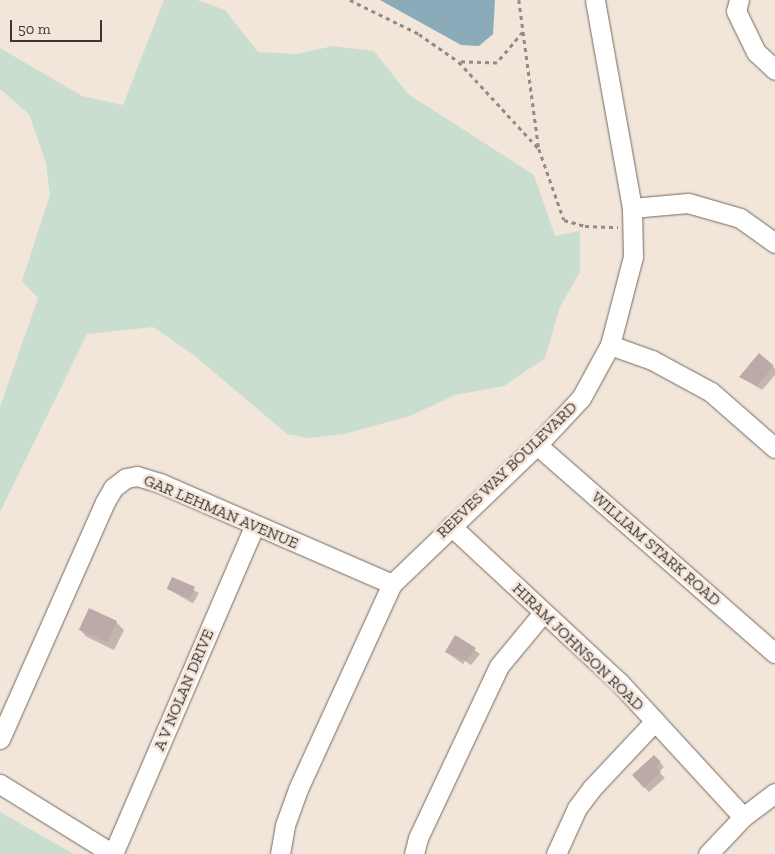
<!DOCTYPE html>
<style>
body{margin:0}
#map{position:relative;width:775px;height:854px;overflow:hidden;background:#f2e5da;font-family:"Zilla Slab",serif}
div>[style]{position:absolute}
.green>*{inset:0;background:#c9decf}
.water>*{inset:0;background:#8babba}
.shadow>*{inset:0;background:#0003;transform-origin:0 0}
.building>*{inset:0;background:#bcaaa8;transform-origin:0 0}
.path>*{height:2.5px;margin-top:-1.25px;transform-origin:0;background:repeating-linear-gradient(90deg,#948b83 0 4px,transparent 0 8px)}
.roads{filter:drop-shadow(0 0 1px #756960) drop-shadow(0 0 1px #756960)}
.minor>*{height:19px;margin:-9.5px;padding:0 9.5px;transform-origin:9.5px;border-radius:9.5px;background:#fff}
span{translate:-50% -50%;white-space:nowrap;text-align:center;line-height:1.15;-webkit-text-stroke:5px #f2e5da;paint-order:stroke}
.street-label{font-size:16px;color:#3c3733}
.scale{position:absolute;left:10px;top:20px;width:92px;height:22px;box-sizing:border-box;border:2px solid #3c3733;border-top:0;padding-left:6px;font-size:15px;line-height:18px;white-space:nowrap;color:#3c3733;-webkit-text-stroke:4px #f2e5da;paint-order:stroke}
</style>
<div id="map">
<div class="green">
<i style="clip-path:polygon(164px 0,197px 0,225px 10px,258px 52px,297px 54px,333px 46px,374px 51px,408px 94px,534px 175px,555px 236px,580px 231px,580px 272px,560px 307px,545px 358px,504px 386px,455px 395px,410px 416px,344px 434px,309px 438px,287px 434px,195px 356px,153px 327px,87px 334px,0 512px,0 407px,38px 298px,22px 281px,50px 195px,46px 163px,29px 114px,0 89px,0 48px,82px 96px,123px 105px)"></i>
<i style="clip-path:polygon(0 812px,74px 854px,0 854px)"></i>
</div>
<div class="water">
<i style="clip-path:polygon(380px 0,495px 0,493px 34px,479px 46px,461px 45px)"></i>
</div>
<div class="shadow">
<i style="clip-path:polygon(759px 355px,775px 369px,775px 375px,762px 390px,741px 377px)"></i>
<i style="left:173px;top:578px;width:30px;height:12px;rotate:30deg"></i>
<i style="clip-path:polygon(90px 610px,116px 622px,124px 630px,114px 650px,87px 637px,80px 630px)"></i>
<i style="clip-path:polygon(456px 637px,480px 654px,471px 665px,465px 661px,463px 664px,446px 652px)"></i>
<i style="clip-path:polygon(654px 756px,664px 767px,659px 772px,665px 778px,649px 792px,633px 775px)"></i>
</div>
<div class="building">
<i style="clip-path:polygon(759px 353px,774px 366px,757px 386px,739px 377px)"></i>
<i style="left:172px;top:577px;width:25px;height:13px;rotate:23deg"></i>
<i style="left:89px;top:608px;width:31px;height:24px;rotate:25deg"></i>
<i style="clip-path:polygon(455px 635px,476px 648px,466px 661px,445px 652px)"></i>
<i style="clip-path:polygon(654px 755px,661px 762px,656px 766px,661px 772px,644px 788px,632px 775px)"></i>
</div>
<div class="path">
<i style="left:350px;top:0;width:77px;rotate:26.2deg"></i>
<i style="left:419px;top:34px;width:49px;rotate:35deg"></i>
<i style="left:519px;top:0;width:150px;rotate:82.4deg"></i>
<i style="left:539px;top:149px;width:75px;rotate:70.6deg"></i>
<i style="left:564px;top:220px;width:22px;rotate:16deg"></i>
<i style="left:585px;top:226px;width:33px;rotate:2deg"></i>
<i style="left:523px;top:32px;width:40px;rotate:130deg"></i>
<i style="left:497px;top:63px;width:38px;rotate:-178deg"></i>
<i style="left:459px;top:62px;width:117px;rotate:47.4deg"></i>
</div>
<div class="roads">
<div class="minor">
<i style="left:739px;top:0;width:11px;rotate:105deg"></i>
<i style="left:736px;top:11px;width:46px;rotate:64deg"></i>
<i style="left:756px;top:52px;width:26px;rotate:43deg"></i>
<i style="left:632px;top:208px;width:56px;rotate:-5.1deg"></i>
<i style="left:688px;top:203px;width:54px;rotate:16.1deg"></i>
<i style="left:740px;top:218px;width:43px;rotate:35.5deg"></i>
<i style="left:610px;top:345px;width:45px;rotate:19.7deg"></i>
<i style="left:652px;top:360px;width:67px;rotate:28.5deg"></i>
<i style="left:711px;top:392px;width:85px;rotate:41.2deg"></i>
<i style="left:537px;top:445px;width:316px;rotate:41.2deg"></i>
<i style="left:451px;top:526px;width:229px;rotate:42.9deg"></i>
<i style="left:619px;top:682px;width:183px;rotate:47.4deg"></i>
<i style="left:0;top:739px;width:259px;rotate:-66.1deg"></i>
<i style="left:105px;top:502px;width:16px;rotate:-60deg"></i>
<i style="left:113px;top:488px;width:16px;rotate:-38deg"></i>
<i style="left:126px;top:478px;width:11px;rotate:-10deg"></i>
<i style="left:137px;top:476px;width:24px;rotate:17deg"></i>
<i style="left:160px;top:483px;width:253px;rotate:23.5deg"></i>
<i style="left:0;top:784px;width:133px;rotate:31.8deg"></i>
<i style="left:113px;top:854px;width:358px;rotate:-66.7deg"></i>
<i style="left:280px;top:854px;width:29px;rotate:-80deg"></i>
<i style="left:285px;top:825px;width:38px;rotate:-70deg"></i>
<i style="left:298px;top:789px;width:226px;rotate:-65.4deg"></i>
<i style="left:392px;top:584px;width:201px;rotate:-43.8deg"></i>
<i style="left:537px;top:445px;width:64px;rotate:-46.9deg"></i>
<i style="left:581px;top:398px;width:60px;rotate:-61.3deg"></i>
<i style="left:610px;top:345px;width:91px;rotate:-75.4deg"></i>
<i style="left:633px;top:257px;width:49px;rotate:-91.2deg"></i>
<i style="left:632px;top:208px;width:211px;rotate:-100.1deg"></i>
<i style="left:414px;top:854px;width:16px;rotate:-76deg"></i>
<i style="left:418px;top:838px;width:190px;rotate:-64.8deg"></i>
<i style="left:499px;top:666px;width:67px;rotate:-50.4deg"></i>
<i style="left:556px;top:854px;width:51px;rotate:-65.5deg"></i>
<i style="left:577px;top:808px;width:25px;rotate:-53deg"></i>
<i style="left:592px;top:788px;width:92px;rotate:-46.8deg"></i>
<i style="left:708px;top:854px;width:51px;rotate:-46.6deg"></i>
<i style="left:743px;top:817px;width:40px;rotate:-37deg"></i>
</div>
</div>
<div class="street-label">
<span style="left:507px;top:470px;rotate:-44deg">REEVES WAY BOULEVARD</span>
<span style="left:221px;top:512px;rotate:23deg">GAR LEHMAN AVENUE</span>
<span style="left:656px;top:549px;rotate:41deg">WILLIAM STARK ROAD</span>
<span style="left:578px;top:647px;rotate:44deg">HIRAM JOHNSON ROAD</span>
<span style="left:184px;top:690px;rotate:-67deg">A V NOLAN DRIVE</span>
</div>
<div class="scale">50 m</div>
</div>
